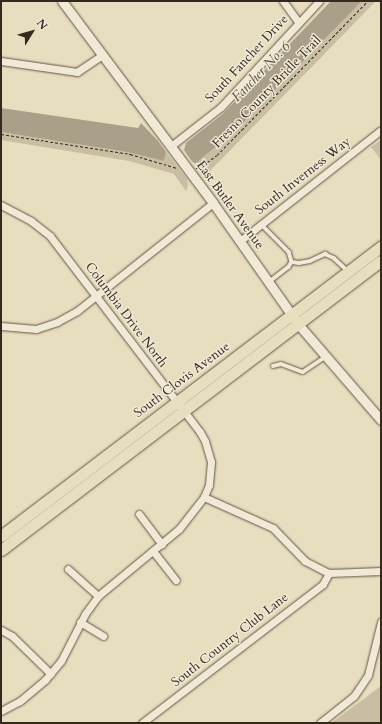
<!DOCTYPE html>
<style>
body{margin:0}
#map{position:relative;width:382px;height:724px;overflow:hidden;background:#e7ddbf;font-family:Cardo,serif}
div>[style]{position:absolute}
.green>*{inset:0;background:#c9bea3}
.water>*{inset:0;background:#aa9f88}
.path>*{height:1px;margin-top:-0.5px;transform-origin:0;background:repeating-linear-gradient(90deg,#35281d 0 3px,transparent 0 5px)}
.roads{filter:drop-shadow(0 0 1px #625546) drop-shadow(0 0 1px #625546)}
.service>*{height:3.5px;margin:-1.75px;padding:0 1.75px;transform-origin:1.75px;border-radius:1.75px;background:#efe9d5}
.minor>*{height:7px;margin:-3.5px;padding:0 3.5px;transform-origin:3.5px;border-radius:3.5px;background:#efe9d5}
.tertiary>*{height:9px;margin:-4.5px;padding:0 4.5px;transform-origin:4.5px;border-radius:4.5px;background:#efe9d5}
.primary>*{height:11px;margin:-5.5px;padding:0 5.5px;transform-origin:5.5px;border-radius:5.5px;background:#e7ddbf}
span{translate:-50% -50%;white-space:nowrap;text-align:center;line-height:1.15;-webkit-text-stroke:3px #efe9d5;paint-order:stroke}
.street-label{font-size:13px;color:#35281d}
.water-label{font-size:14px;color:#584c3d;font-style:italic}
.frame{position:absolute;inset:0;border:2px solid #35281d;pointer-events:none}
.north{position:absolute;left:12px;top:12px;width:40px;height:40px;-webkit-text-stroke:3px #efe9d5;paint-order:stroke;rotate:53deg;font-size:11px;font-weight:700;line-height:16px;text-align:center;color:#35281d}
.north::after{content:'';display:block;margin:auto;width:14px;height:18px;background:#35281d;clip-path:polygon(50% 0,100% 100%,50% 72%,0 100%)}
</style>
<div id="map">
<div class="green">
<i style="clip-path:polygon(362px 1px,376px 1px,207px 174px,202px 169px,199px 170px,195px 164px,238px 128px)"></i>
<i style="clip-path:polygon(1px 132px,127px 152px,164px 161px,166px 152px,187px 179px,188px 185px,186px 191px,174px 174px,129px 161px,1px 140px)"></i>
<i style="clip-path:polygon(381px 140px,381px 160px,371px 147px)"></i>
<i style="clip-path:polygon(381px 686px,381px 723px,331px 723px,349px 710px)"></i>
</div>
<div class="water">
<i style="clip-path:polygon(331px 1px,362px 1px,238px 128px,195px 164px,191px 160px,184px 150px,186px 143px,224px 113px)"></i>
<i style="clip-path:polygon(1px 108px,138px 128px,141px 123px,158px 141px,166px 152px,164px 161px,127px 152px,1px 132px)"></i>
</div>
<div class="path">
<i style="left:1px;top:134px;width:131px;rotate:8.8deg"></i>
<i style="left:130px;top:154px;width:49px;rotate:16.6deg"></i>
<i style="left:196px;top:168px;width:3px"></i>
<i style="left:199px;top:168px;width:22px;rotate:-36deg"></i>
<i style="left:217px;top:155px;width:216px;rotate:-45.6deg"></i>
</div>
<div class="roads">
<div class="service">
<i style="left:261px;top:224px;width:40px;rotate:45deg"></i>
<i style="left:289px;top:252px;width:10px;rotate:73deg"></i>
<i style="left:292px;top:262px;width:6px;rotate:121deg"></i>
<i style="left:289px;top:267px;width:24px;rotate:142deg"></i>
<i style="left:292px;top:262px;width:7px;rotate:8deg"></i>
<i style="left:299px;top:263px;width:11px;rotate:-10deg"></i>
<i style="left:310px;top:261px;width:17px;rotate:-25deg"></i>
<i style="left:325px;top:254px;width:10px;rotate:24deg"></i>
<i style="left:334px;top:258px;width:18px;rotate:43deg"></i>
<i style="left:273px;top:366px;width:8px;rotate:-14deg"></i>
<i style="left:281px;top:364px;width:23px;rotate:20deg"></i>
<i style="left:303px;top:372px;width:27px;rotate:-34deg"></i>
</div>
<div class="minor">
<i style="left:283px;top:1px;width:26px;rotate:54deg"></i>
<i style="left:1px;top:61px;width:77px;rotate:8.2deg"></i>
<i style="left:77px;top:72px;width:30px;rotate:-34deg"></i>
<i style="left:171px;top:146px;width:63px;rotate:-38deg"></i>
<i style="left:221px;top:107px;width:144px;rotate:-47.2deg"></i>
<i style="left:1px;top:205px;width:34px;rotate:28deg"></i>
<i style="left:31px;top:221px;width:24px;rotate:38deg"></i>
<i style="left:50px;top:236px;width:247px;rotate:52.6deg"></i>
<i style="left:200px;top:432px;width:10px;rotate:61deg"></i>
<i style="left:205px;top:441px;width:22px;rotate:74deg"></i>
<i style="left:211px;top:462px;width:23px;rotate:95deg"></i>
<i style="left:209px;top:485px;width:13px;rotate:113deg"></i>
<i style="left:204px;top:497px;width:76px;rotate:24.2deg"></i>
<i style="left:273px;top:528px;width:46px;rotate:45.9deg"></i>
<i style="left:305px;top:561px;width:27px;rotate:27deg"></i>
<i style="left:329px;top:573px;width:52px;rotate:-2.2deg"></i>
<i style="left:240px;top:241px;width:179px;rotate:-38.2deg"></i>
<i style="left:1px;top:326px;width:35px;rotate:5deg"></i>
<i style="left:36px;top:329px;width:22px;rotate:-18deg"></i>
<i style="left:57px;top:322px;width:23px;rotate:-29deg"></i>
<i style="left:77px;top:311px;width:174px;rotate:-38.5deg"></i>
<i style="left:139px;top:514px;width:38px;rotate:53deg"></i>
<i style="left:153px;top:551px;width:37px;rotate:52deg"></i>
<i style="left:68px;top:569px;width:40px;rotate:42deg"></i>
<i style="left:80px;top:622px;width:27px;rotate:31deg"></i>
<i style="left:1px;top:630px;width:13px;rotate:29deg"></i>
<i style="left:12px;top:636px;width:54px;rotate:44.3deg"></i>
<i style="left:1px;top:711px;width:21px;rotate:-28deg"></i>
<i style="left:20px;top:701px;width:33px;rotate:-40deg"></i>
<i style="left:45px;top:680px;width:25px;rotate:-50deg"></i>
<i style="left:61px;top:661px;width:53px;rotate:-62.9deg"></i>
<i style="left:85px;top:614px;width:22px;rotate:-54deg"></i>
<i style="left:98px;top:596px;width:105px;rotate:-39.6deg"></i>
<i style="left:179px;top:529px;width:41px;rotate:-52deg"></i>
<i style="left:142px;top:723px;width:228px;rotate:-37.5deg"></i>
<i style="left:323px;top:584px;width:13px;rotate:-61deg"></i>
<i style="left:320px;top:723px;width:43px;rotate:-38.5deg"></i>
<i style="left:354px;top:696px;width:25px;rotate:-56deg"></i>
<i style="left:368px;top:675px;width:55px;rotate:-76.2deg"></i>
</div>
<div class="tertiary">
<i style="left:62px;top:1px;width:252px;rotate:53.2deg"></i>
<i style="left:213px;top:203px;width:148px;rotate:54.9deg"></i>
<i style="left:298px;top:324px;width:127px;rotate:49.2deg"></i>
</div>
<div class="primary">
<i style="left:1px;top:536px;width:478px;rotate:-37.3deg"></i>
<i style="left:1px;top:550px;width:477px;rotate:-37.3deg"></i>
</div>
</div>
<div class="street-label">
<span style="left:247px;top:59px;rotate:-47deg">South Fancher Drive</span>
<span style="left:267px;top:92px;rotate:-46deg">Fresno County Bridle Trail</span>
<span style="left:303px;top:176px;rotate:-38deg">South Inverness Way</span>
<span style="left:230px;top:205px;rotate:54deg">East Butler Avenue</span>
<span style="left:126px;top:315px;rotate:53deg">Columbia Drive North</span>
<span style="left:182px;top:380px;rotate:-37deg">South Clovis Avenue</span>
<span style="left:230px;top:640px;rotate:-38deg">South Country Club Lane</span>
</div>
<div class="water-label">
<span style="left:261px;top:72px;rotate:-46deg">Fancher No. 6</span>
</div>
<div class="frame"></div>
<div class="north">N</div>
</div>
